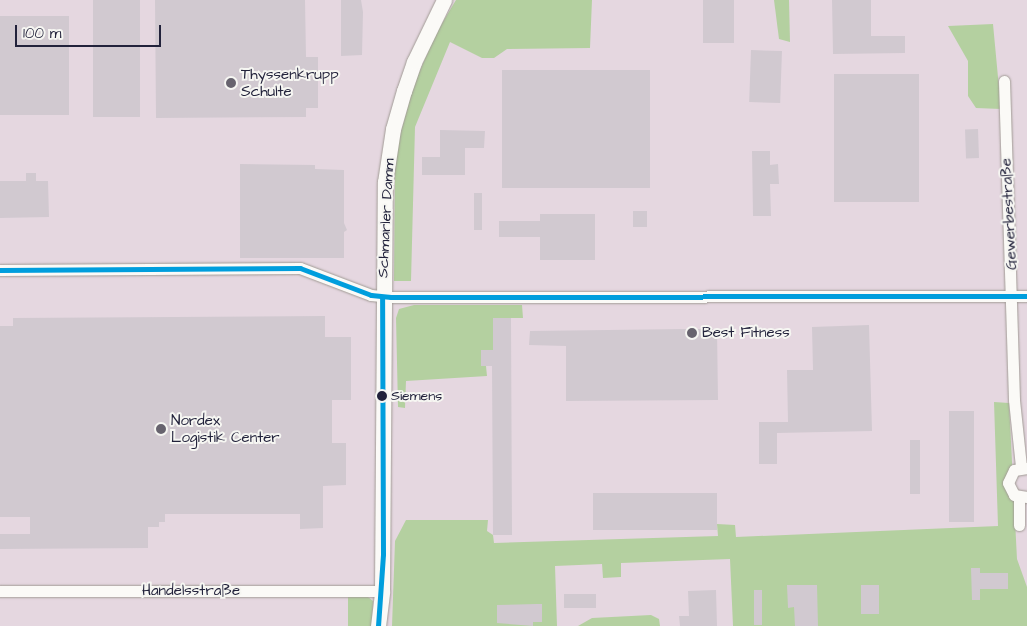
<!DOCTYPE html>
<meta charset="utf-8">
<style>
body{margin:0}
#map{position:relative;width:1027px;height:626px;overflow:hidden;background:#e6dccc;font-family:"Architects Daughter",sans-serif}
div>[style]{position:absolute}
.built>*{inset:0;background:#e5d7e0;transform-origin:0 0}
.green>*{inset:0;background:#b4d0a0}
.building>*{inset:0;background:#d1c9d0;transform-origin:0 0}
.roads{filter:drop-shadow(0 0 1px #a19b95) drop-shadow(0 0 1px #a19b95)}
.minor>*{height:11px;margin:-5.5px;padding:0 5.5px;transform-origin:5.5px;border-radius:5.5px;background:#fbfaf7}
.tertiary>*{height:15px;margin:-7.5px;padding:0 7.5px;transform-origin:7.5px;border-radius:7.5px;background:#fbfaf7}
.bus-1>*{height:5px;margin:-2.5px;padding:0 2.5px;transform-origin:2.5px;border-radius:2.5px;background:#009edd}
.dots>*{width:14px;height:14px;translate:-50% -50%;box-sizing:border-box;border:2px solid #f6f6f2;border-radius:50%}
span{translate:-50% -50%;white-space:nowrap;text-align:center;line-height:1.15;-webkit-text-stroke:4px #f6f6f2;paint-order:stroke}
.bus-label{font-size:14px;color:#22223b}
.left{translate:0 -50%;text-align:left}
.poi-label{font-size:15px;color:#22223b}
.street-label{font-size:15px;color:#22223b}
.scale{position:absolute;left:15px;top:25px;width:146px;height:22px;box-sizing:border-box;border:2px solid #22223b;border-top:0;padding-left:6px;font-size:15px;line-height:18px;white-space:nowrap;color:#22223b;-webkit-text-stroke:4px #f6f6f2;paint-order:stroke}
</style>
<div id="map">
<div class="built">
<i style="left:0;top:0;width:1027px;height:626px"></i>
</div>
<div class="green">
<i style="clip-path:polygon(456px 0,592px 0,590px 48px,507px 49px,494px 58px,482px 58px,450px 42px,415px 127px,411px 281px,394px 281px,395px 154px,413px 87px,435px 35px)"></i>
<i style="clip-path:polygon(774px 0,789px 0,790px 42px,779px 39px)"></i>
<i style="clip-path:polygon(993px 24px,1001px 109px,976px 108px,968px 96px,968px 61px,948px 26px)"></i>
<i style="clip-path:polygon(414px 305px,522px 305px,523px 318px,493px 318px,493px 355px,491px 350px,481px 350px,481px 366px,486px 366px,487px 376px,406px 381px,405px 408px,398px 407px,396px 318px,399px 309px)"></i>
<i style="clip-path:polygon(994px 402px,1009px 403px,1017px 559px,1027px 587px,1027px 626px,733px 626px,730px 559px,621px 563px,621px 577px,603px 578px,602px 564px,555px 566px,557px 626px,392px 626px,395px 541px,406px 520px,488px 520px,487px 531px,493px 535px,494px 543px,718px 536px,717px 524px,735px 525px,736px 537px,998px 526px)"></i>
<i style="clip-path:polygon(348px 596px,368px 597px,373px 601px,372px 626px,348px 626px)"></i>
<i style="clip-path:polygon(651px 615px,659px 619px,660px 626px,578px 626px,592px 618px)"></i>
</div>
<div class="building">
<i style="left:93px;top:0;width:47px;height:117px"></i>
<i style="clip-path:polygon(155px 0,305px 0,306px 57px,318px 57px,318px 108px,306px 108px,306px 117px,156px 118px)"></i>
<i style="clip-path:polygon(341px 0,361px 0,363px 12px,362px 55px,341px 56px)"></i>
<i style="left:703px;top:0;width:31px;height:43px"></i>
<i style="clip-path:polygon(832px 0,871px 0,871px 36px,905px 36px,905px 53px,833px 54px)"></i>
<i style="left:0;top:16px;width:69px;height:99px"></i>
<i style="left:751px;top:50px;width:31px;height:52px;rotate:2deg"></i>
<i style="left:502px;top:70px;width:148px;height:118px"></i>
<i style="left:834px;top:74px;width:85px;height:128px"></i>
<i style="left:978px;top:129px;width:29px;height:13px;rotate:88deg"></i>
<i style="clip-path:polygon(440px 130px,485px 131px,484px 148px,465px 148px,465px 175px,422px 175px,422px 157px,440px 157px)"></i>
<i style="clip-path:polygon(752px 151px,770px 151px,770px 165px,778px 164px,779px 184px,770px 184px,771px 216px,753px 216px)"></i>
<i style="clip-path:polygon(240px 164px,315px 165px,315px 169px,344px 170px,344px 223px,347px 230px,344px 232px,344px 258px,240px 258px)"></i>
<i style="clip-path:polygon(26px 173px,36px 173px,36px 181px,48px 181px,49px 217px,0 218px,0 181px,26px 181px)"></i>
<i style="left:474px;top:193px;width:8px;height:37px"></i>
<i style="left:633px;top:211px;width:14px;height:16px"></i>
<i style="clip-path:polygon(540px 214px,595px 214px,595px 260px,540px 260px,540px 237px,499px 237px,499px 221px,540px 221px)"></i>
<i style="clip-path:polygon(325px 316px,325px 337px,351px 337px,351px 400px,332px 400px,332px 443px,346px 443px,346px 485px,323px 486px,323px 528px,300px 529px,300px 514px,165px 514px,165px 522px,159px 522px,159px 527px,148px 527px,148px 548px,0 549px,0 534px,30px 534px,30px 517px,0 517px,0 326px,13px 326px,13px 318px)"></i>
<i style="clip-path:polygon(493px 318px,511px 318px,512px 535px,493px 535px,492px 366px,481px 366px,481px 350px,493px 350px)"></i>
<i style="clip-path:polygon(869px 325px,872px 431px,777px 433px,777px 464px,759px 464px,759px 422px,788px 422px,787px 370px,813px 370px,812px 327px)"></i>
<i style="clip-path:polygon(686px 329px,717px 329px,718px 400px,566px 401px,566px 346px,529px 345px,530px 331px)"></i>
<i style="left:949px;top:411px;width:25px;height:111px"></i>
<i style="left:910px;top:440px;width:10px;height:54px"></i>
<i style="left:593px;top:493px;width:124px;height:37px"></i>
<i style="clip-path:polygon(971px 568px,980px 568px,980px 573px,1008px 573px,1008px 589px,980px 589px,980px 600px,972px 600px)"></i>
<i style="clip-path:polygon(787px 585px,817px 585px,818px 626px,795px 626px,794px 607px,788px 608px)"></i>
<i style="left:861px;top:585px;width:18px;height:29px"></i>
<i style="clip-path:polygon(716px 590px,717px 626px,680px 626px,679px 616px,689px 616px,688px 591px)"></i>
<i style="left:754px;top:590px;width:8px;height:35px"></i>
<i style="left:596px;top:594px;width:14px;height:32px;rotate:90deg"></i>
<i style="clip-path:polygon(537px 604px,542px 604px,542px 622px,533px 622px,533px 626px,497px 623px,497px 605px)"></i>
</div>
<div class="roads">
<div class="minor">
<i style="left:1004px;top:81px;width:319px;rotate:88.2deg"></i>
<i style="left:1014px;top:400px;width:67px;rotate:84deg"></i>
<i style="left:0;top:270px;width:300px;rotate:-0.4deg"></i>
<i style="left:300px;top:268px;width:76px;rotate:20.8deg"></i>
<i style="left:371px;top:295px;width:20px;rotate:6deg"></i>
<i style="left:391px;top:297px;width:636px;rotate:-0.09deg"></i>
<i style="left:1027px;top:468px;width:13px;rotate:171deg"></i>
<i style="left:1014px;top:470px;width:14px;rotate:115deg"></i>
<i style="left:1008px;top:483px;width:13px;rotate:63deg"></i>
<i style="left:1014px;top:495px;width:13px;rotate:9deg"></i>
<i style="left:1019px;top:525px;width:28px;rotate:-90deg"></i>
<i style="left:0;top:591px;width:382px"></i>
</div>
<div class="tertiary">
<i style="left:378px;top:626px;width:35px;rotate:-83deg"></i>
<i style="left:382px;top:591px;width:409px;rotate:-89.6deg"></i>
<i style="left:385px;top:182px;width:54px;rotate:-81.4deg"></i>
<i style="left:393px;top:129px;width:40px;rotate:-74deg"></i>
<i style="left:404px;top:91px;width:31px;rotate:-71deg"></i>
<i style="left:414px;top:62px;width:69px;rotate:-64.2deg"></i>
</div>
</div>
<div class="bus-1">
<i style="left:0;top:270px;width:300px;rotate:-0.4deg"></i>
<i style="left:300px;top:268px;width:76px;rotate:20.8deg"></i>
<i style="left:371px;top:295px;width:20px;rotate:6deg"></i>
<i style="left:391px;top:297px;width:636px;rotate:-0.09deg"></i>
<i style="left:378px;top:626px;width:72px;rotate:-86deg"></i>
<i style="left:383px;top:554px;width:257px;rotate:-90.2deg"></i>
</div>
<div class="dots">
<i style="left:231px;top:83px;background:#67636e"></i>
<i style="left:692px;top:333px;background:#67636e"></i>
<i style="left:382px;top:396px;background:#22223b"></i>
<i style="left:161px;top:429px;background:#67636e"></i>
</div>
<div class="bus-label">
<span class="left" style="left:391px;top:396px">Siemens</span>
</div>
<div class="poi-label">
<span class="left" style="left:241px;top:83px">Thyssenkrupp<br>Schulte</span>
<span class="left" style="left:702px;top:333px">Best Fitness</span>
<span class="left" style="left:171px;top:429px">Nordex<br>Logistik Center</span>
</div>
<div class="street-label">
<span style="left:1009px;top:214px;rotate:-93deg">Gewerbestraße</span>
<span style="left:386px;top:218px;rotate:-87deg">Schmarler Damm</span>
<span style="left:191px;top:591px">Handelsstraße</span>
</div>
<div class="scale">100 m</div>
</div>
